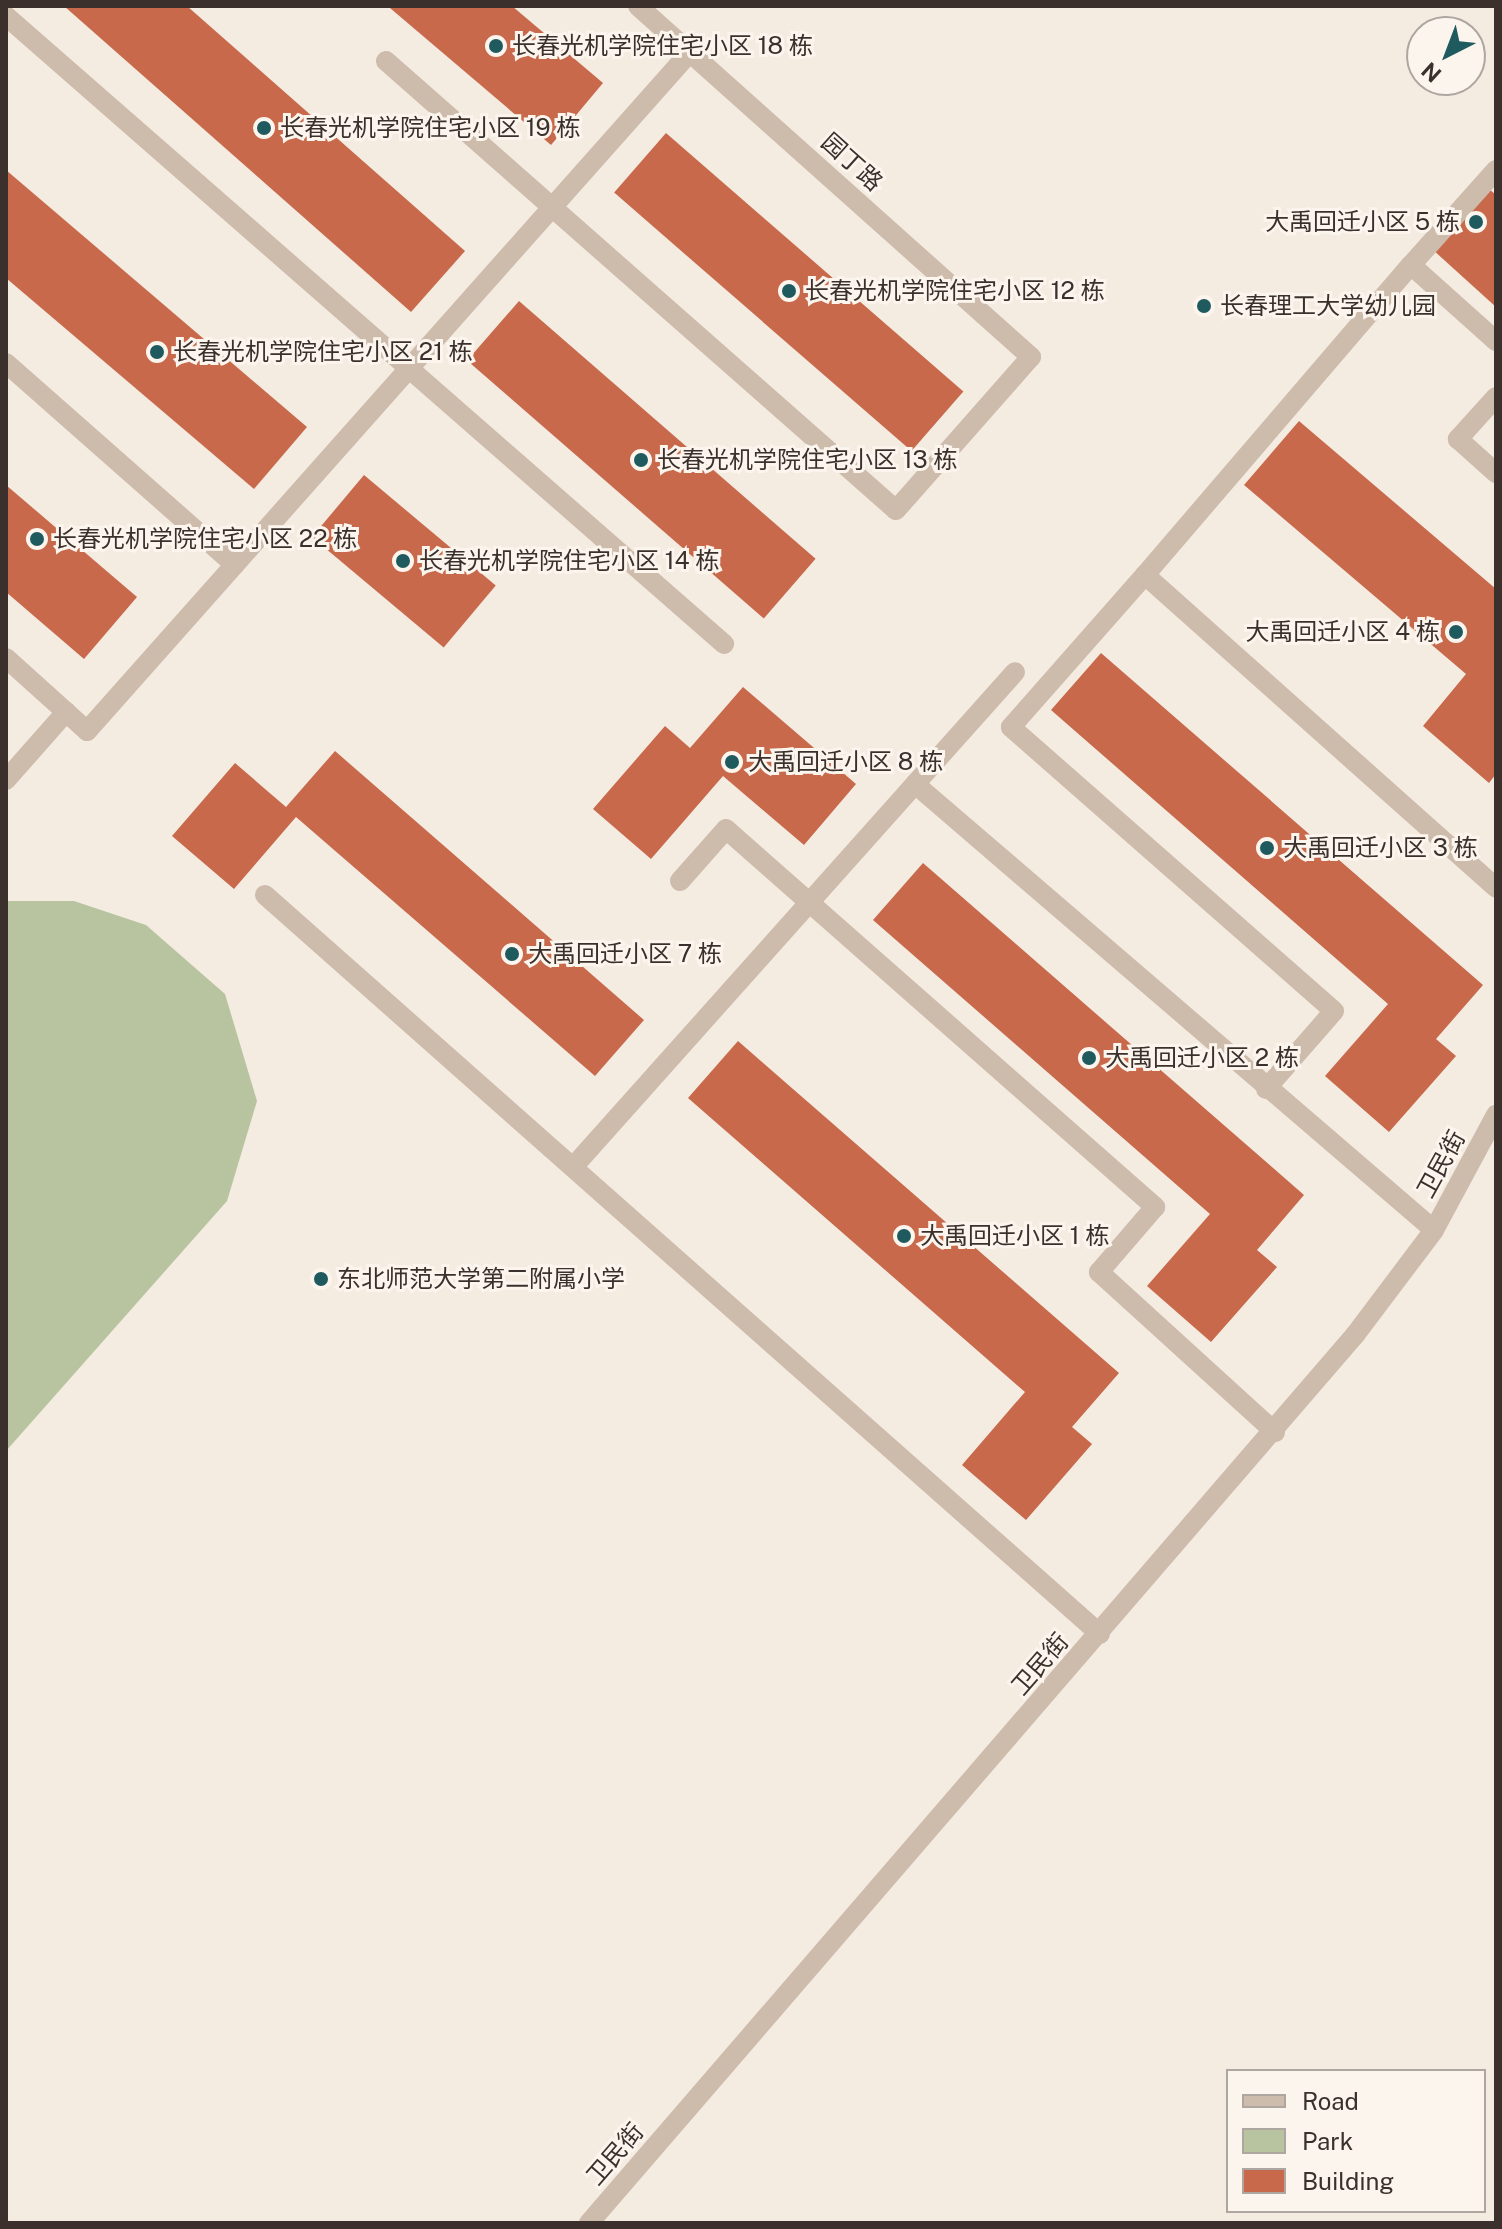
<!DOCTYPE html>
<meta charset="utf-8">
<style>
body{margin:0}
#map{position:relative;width:1502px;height:2229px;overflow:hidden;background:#f4ebe1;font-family:"Public Sans","Noto Sans SC",sans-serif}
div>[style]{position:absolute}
.green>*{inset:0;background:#b8c4a0}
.building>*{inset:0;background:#c8694b;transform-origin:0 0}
.minor>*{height:20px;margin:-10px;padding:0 10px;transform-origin:10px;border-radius:10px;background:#cdbbac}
.dots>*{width:22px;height:22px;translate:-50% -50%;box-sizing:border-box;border:4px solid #fbf5ee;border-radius:50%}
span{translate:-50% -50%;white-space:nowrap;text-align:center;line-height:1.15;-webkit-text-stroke:6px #fbf5ee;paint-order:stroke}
.poi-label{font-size:24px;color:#3b302b}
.left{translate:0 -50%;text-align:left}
.right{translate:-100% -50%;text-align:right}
.street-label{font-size:24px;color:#3b302b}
.frame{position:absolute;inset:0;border:8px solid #3b302b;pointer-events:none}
.legend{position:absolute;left:1226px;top:2069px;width:260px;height:144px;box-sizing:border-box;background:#fbf5ee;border:2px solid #aea6a0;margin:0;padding:10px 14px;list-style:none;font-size:24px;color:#3b302b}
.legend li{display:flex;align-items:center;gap:16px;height:40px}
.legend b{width:40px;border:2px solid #aea6a0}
.north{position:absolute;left:1406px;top:16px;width:80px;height:80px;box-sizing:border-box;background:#fbf5ee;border:2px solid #aea6a0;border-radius:50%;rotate:222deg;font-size:22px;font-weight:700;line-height:32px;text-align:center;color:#3b302b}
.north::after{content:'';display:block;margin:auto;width:28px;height:36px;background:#1f5a5e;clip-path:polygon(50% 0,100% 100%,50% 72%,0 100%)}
</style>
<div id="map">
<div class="green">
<i style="clip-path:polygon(6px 901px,74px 901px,146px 925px,225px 994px,257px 1101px,227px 1201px,6px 1451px)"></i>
</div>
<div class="building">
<i style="clip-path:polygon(64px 6px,187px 6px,465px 251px,411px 312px)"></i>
<i style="clip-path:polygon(512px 6px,603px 83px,551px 145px,390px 8px)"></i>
<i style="left:666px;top:133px;width:394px;height:79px;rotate:41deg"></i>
<i style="clip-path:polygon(6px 170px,307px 427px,254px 489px,6px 278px)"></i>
<i style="clip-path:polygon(1487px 187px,1496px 195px,1496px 307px,1432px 249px)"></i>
<i style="left:519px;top:301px;width:393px;height:79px;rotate:41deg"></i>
<i style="clip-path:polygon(1299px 421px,1496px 589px,1496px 774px,1489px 783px,1423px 726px,1466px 674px,1244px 485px)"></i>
<i style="left:364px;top:475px;width:172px;height:81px;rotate:40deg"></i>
<i style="clip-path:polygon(6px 485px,137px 597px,84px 659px,6px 592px)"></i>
<i style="clip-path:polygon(1101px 653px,1483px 985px,1436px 1039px,1456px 1056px,1389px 1132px,1325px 1076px,1388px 1004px,1051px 710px)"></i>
<i style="clip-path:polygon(743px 687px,856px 784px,804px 845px,723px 776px,651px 859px,593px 809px,665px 726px,690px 748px)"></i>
<i style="clip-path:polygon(335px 751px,644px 1020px,595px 1076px,296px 817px,234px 889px,172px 836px,235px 763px,286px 807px)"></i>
<i style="clip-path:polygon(923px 863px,1304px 1195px,1257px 1250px,1277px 1267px,1211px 1342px,1147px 1286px,1210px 1214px,873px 920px)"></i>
<i style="clip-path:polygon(738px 1041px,1119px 1373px,1072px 1427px,1092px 1444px,1026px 1520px,962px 1465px,1025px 1392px,688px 1098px)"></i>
</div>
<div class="minor">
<i style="left:6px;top:16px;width:954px;rotate:41.17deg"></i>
<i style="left:386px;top:61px;width:679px;rotate:41.36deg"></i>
<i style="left:896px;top:510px;width:204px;rotate:-48.6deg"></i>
<i style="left:1031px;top:357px;width:527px;rotate:-138.23deg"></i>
<i style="left:1496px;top:170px;width:127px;rotate:131.8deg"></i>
<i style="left:1411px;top:265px;width:114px;rotate:41.8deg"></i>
<i style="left:6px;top:363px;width:305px;rotate:41.4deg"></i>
<i style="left:1496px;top:397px;width:57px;rotate:132.1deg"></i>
<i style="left:1458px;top:439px;width:51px;rotate:41.8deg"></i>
<i style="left:1145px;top:575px;width:408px;rotate:-49.4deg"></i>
<i style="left:6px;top:658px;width:109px;rotate:42deg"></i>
<i style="left:87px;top:731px;width:908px;rotate:-48.39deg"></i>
<i style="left:6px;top:780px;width:91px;rotate:-48.6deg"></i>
<i style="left:915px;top:784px;width:684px;rotate:40.67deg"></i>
<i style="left:680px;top:881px;width:69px;rotate:-48.5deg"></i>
<i style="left:726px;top:829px;width:572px;rotate:41.38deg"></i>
<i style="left:1155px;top:1207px;width:86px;rotate:130.7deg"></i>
<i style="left:1099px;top:1272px;width:238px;rotate:42.3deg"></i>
<i style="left:265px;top:895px;width:1115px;rotate:41.51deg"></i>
<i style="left:1266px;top:1089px;width:103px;rotate:-48.9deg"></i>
<i style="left:1334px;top:1011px;width:430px;rotate:-138.7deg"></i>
<i style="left:1011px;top:727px;width:203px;rotate:-48.6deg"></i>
<i style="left:1145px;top:575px;width:470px;rotate:41.7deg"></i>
<i style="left:574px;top:1166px;width:662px;rotate:-48.24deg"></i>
<i style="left:589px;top:2223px;width:1173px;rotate:-49.22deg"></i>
<i style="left:1355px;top:1335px;width:131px;rotate:-53deg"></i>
<i style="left:1434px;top:1230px;width:131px;rotate:-61.7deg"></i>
</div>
<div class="dots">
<i style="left:496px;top:46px;background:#1f5a5e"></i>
<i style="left:264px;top:128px;background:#1f5a5e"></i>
<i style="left:1476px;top:222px;background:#1f5a5e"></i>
<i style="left:789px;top:291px;background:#1f5a5e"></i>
<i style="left:1204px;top:306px;background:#1f5a5e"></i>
<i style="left:157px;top:352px;background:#1f5a5e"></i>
<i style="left:641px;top:460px;background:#1f5a5e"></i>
<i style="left:37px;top:539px;background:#1f5a5e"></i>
<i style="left:403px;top:561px;background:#1f5a5e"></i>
<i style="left:1456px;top:632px;background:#1f5a5e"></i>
<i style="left:732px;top:762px;background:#1f5a5e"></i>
<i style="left:1267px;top:848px;background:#1f5a5e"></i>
<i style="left:512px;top:954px;background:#1f5a5e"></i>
<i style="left:1089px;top:1058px;background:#1f5a5e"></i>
<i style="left:904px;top:1236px;background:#1f5a5e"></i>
<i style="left:321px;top:1279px;background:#1f5a5e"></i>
</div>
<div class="poi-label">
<span class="left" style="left:512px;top:46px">长春光机学院住宅小区 18 栋</span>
<span class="left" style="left:280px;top:128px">长春光机学院住宅小区 19 栋</span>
<span class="right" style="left:1460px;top:222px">大禹回迁小区 5 栋</span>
<span class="left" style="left:805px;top:291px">长春光机学院住宅小区 12 栋</span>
<span class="left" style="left:1220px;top:306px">长春理工大学幼儿园</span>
<span class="left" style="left:173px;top:352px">长春光机学院住宅小区 21 栋</span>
<span class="left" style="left:657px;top:460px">长春光机学院住宅小区 13 栋</span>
<span class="left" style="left:53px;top:539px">长春光机学院住宅小区 22 栋</span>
<span class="left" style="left:419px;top:561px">长春光机学院住宅小区 14 栋</span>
<span class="right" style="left:1440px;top:632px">大禹回迁小区 4 栋</span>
<span class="left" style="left:748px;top:762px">大禹回迁小区 8 栋</span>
<span class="left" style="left:1283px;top:848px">大禹回迁小区 3 栋</span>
<span class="left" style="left:528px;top:954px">大禹回迁小区 7 栋</span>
<span class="left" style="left:1105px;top:1058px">大禹回迁小区 2 栋</span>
<span class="left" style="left:920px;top:1236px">大禹回迁小区 1 栋</span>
<span class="left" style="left:337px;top:1279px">东北师范大学第二附属小学</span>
</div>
<div class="street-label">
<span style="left:852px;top:162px;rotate:42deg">园丁路</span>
<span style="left:1441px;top:1164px;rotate:-61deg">卫民街</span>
<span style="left:1040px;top:1664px;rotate:-49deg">卫民街</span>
<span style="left:615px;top:2154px;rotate:-49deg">卫民街</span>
</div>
<div class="frame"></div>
<ul class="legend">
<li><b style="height:10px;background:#cdbbac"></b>Road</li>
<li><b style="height:22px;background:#b8c4a0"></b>Park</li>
<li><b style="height:22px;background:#c8694b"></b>Building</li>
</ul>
<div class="north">N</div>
</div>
